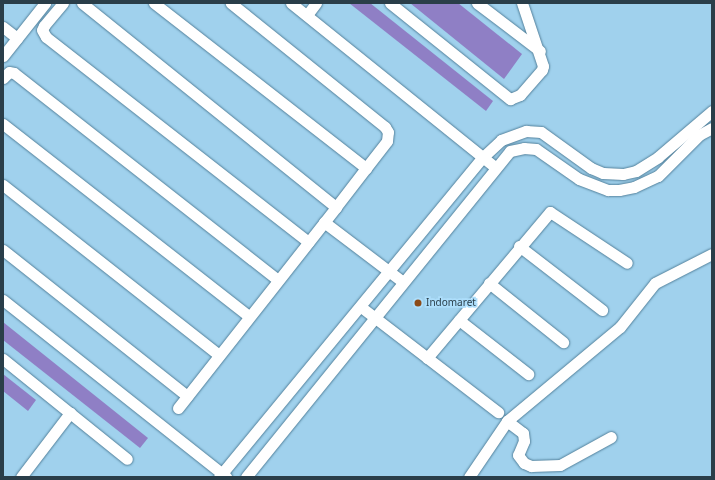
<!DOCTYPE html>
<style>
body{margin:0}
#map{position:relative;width:715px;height:480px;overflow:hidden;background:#a0d1ed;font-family:"Noto Sans",sans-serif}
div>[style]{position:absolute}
.building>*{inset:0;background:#8f7fc5}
.roads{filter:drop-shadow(0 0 1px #53819b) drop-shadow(0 0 1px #53819b)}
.street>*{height:11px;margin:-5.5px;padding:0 5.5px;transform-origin:5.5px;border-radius:5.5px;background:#fff}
.dots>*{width:11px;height:11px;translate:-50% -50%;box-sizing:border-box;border:2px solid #addefb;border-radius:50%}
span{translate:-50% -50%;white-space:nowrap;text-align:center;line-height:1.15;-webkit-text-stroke:3.5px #addefb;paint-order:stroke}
.poi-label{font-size:10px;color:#2a3e49}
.left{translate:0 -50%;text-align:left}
.frame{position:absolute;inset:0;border:4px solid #2a3e49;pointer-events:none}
</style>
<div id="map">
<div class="building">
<i style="clip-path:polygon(349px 3px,370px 3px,493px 101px,486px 111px)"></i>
<i style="clip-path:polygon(410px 3px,458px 3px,522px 54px,504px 79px)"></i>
<i style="clip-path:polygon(3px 322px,148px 438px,140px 448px,3px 340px)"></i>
<i style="clip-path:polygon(3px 374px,36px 400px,28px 411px,3px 391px)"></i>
</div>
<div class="roads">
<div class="street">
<i style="left:63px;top:3px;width:30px;rotate:130deg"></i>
<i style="left:44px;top:26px;width:4px;rotate:117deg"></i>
<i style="left:42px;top:30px;width:8px;rotate:60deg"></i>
<i style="left:46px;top:37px;width:333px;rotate:38deg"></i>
<i style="left:82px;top:3px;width:326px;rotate:38.8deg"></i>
<i style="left:336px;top:207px;width:49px;rotate:-52.4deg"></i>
<i style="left:154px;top:3px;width:269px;rotate:37.9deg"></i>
<i style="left:366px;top:168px;width:34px;rotate:-52deg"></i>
<i style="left:387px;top:141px;width:9px;rotate:-84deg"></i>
<i style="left:388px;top:132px;width:6px;rotate:-121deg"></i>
<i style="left:385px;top:127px;width:198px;rotate:-141.2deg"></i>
<i style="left:291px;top:3px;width:262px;rotate:38.8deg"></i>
<i style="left:390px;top:3px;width:154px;rotate:38.7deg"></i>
<i style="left:510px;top:99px;width:11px;rotate:-22deg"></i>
<i style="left:520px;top:95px;width:33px;rotate:-49deg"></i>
<i style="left:542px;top:70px;width:4px;rotate:-76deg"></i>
<i style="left:543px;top:66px;width:66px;rotate:-108.4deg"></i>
<i style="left:477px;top:3px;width:79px;rotate:37.3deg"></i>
<i style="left:307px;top:15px;width:15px;rotate:-53deg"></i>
<i style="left:3px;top:27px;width:18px;rotate:38deg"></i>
<i style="left:3px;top:56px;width:68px;rotate:-51.6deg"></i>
<i style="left:3px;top:78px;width:8px;rotate:-45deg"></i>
<i style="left:9px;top:72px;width:5px;rotate:11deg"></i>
<i style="left:14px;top:73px;width:335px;rotate:38.1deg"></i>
<i style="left:3px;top:124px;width:312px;rotate:38deg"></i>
<i style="left:3px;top:185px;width:275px;rotate:38.2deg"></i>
<i style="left:324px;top:222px;width:99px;rotate:37.2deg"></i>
<i style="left:519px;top:246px;width:105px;rotate:37.6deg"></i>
<i style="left:3px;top:250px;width:235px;rotate:38.4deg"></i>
<i style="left:489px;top:283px;width:95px;rotate:38.6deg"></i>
<i style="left:3px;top:300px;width:285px;rotate:38.4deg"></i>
<i style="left:361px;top:307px;width:173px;rotate:37.5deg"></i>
<i style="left:459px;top:320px;width:88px;rotate:38deg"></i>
<i style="left:427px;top:358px;width:191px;rotate:-49.9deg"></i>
<i style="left:550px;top:212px;width:92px;rotate:33.5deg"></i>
<i style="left:3px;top:359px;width:86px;rotate:38.9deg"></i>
<i style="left:178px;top:408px;width:256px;rotate:-51.8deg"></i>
<i style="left:507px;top:421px;width:20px;rotate:37deg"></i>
<i style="left:523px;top:433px;width:8px;rotate:83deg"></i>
<i style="left:524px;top:441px;width:15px;rotate:113deg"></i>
<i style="left:518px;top:455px;width:10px;rotate:53deg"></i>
<i style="left:524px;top:463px;width:8px;rotate:23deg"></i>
<i style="left:531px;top:466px;width:29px;rotate:-2deg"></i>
<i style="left:560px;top:465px;width:58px;rotate:-28.8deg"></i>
<i style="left:21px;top:477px;width:81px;rotate:-52.6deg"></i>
<i style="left:70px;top:413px;width:73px;rotate:38.9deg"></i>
<i style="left:219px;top:477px;width:415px;rotate:-50.5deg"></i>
<i style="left:483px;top:157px;width:25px;rotate:-43deg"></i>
<i style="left:501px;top:140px;width:27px;rotate:-20deg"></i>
<i style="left:526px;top:131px;width:15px;rotate:4deg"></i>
<i style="left:541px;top:132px;width:62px;rotate:35.8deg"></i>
<i style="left:591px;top:168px;width:13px;rotate:23deg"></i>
<i style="left:603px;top:173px;width:20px;rotate:3deg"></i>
<i style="left:623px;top:174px;width:13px;rotate:-13deg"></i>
<i style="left:636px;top:171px;width:26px;rotate:-32deg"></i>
<i style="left:658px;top:157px;width:71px;rotate:-40.4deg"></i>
<i style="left:246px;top:477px;width:419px;rotate:-51deg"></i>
<i style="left:510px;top:151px;width:14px;rotate:-12deg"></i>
<i style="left:524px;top:148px;width:12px;rotate:5deg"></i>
<i style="left:536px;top:149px;width:52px;rotate:34.9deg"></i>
<i style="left:579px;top:179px;width:31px;rotate:21deg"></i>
<i style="left:608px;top:190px;width:11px"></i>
<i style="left:619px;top:190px;width:15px;rotate:-11deg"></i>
<i style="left:634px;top:187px;width:26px;rotate:-25deg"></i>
<i style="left:658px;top:176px;width:58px;rotate:-45deg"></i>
<i style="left:699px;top:135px;width:15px;rotate:-28deg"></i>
<i style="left:469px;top:477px;width:68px;rotate:-55.8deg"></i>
<i style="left:507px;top:421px;width:147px;rotate:-39.8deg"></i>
<i style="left:620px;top:327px;width:56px;rotate:-51.5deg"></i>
<i style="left:655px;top:283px;width:64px;rotate:-27deg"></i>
</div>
</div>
<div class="dots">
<i style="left:418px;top:303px;background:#8c4b18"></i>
</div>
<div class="poi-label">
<span class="left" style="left:426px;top:303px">Indomaret</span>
</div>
<div class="frame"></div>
</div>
